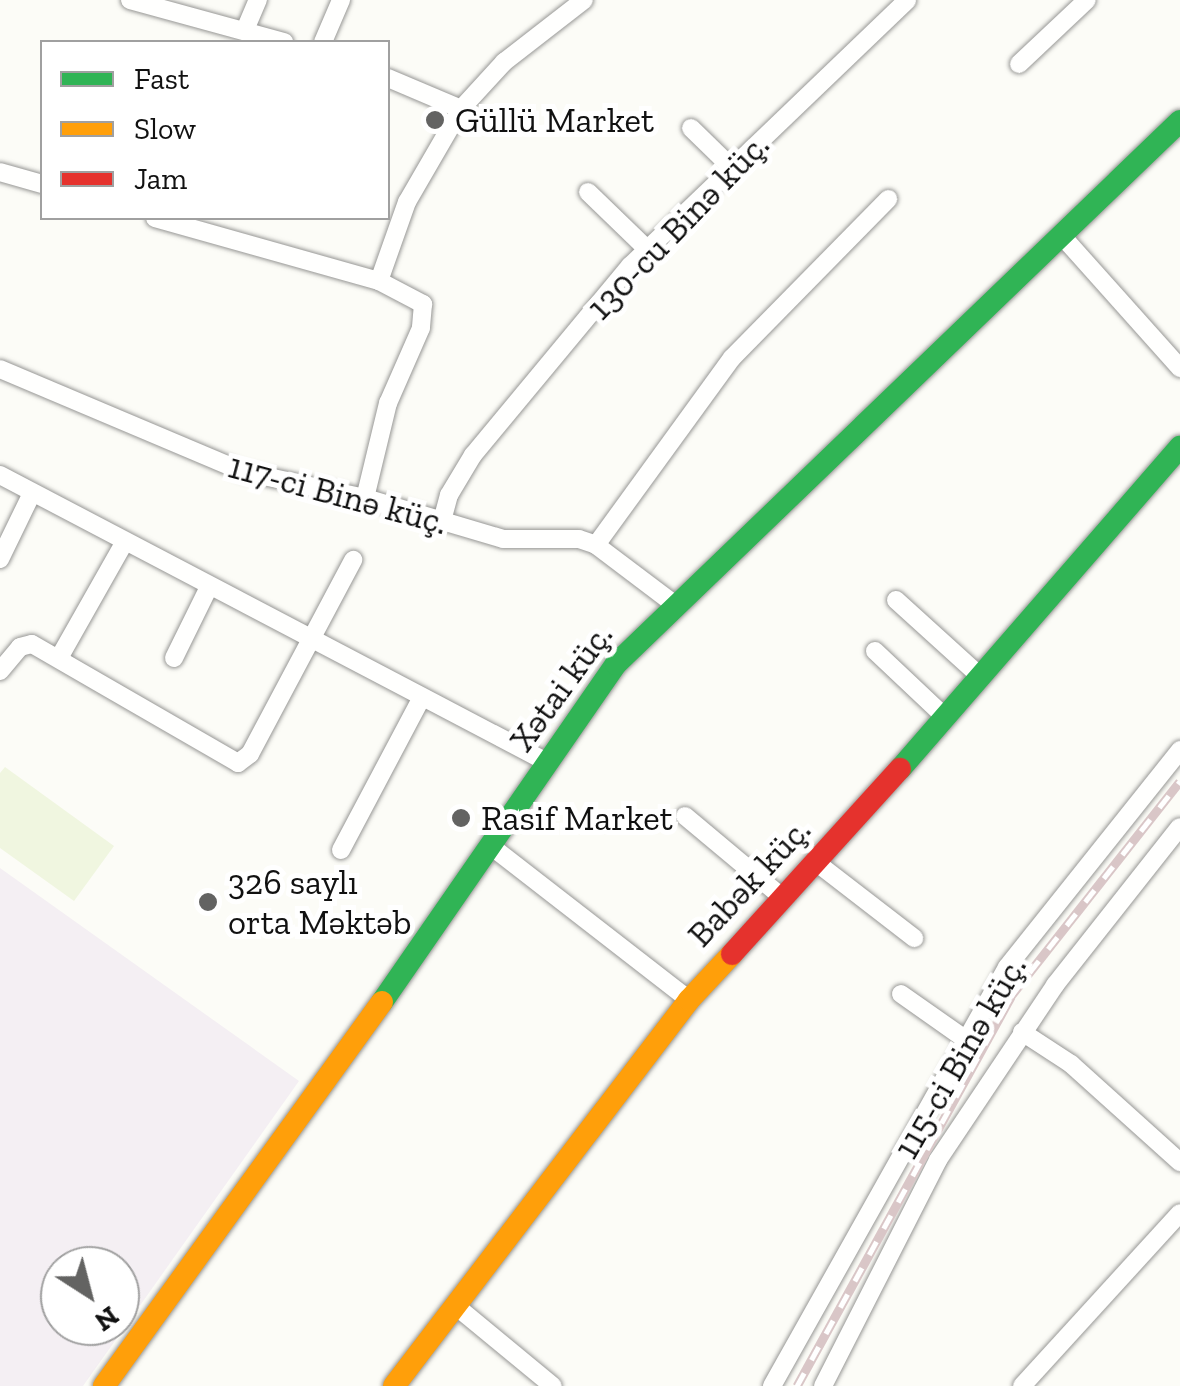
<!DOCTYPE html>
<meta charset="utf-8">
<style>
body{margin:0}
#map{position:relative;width:1180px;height:1386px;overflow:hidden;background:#fcfcf7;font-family:"Zilla Slab",serif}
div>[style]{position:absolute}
.industrial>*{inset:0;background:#f4eff3}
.pitch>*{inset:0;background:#f0f6e0}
.roads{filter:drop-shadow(0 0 2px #979795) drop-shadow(0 0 2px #979795)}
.street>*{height:18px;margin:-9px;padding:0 9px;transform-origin:9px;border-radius:9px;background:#fffffe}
.fast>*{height:22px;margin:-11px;padding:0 11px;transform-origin:11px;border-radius:11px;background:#30b455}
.slow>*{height:22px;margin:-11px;padding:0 11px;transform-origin:11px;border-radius:11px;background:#ff9f0a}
.jam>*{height:22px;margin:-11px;padding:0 11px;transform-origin:11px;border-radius:11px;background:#e5322d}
.rail>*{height:9px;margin-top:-4.5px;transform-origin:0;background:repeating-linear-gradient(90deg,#fff 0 15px,#d9c6c7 0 30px);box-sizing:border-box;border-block:2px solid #d9c6c7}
.dots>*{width:28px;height:28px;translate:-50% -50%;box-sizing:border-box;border:5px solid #fff;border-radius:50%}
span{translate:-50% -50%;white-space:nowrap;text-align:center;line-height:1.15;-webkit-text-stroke:10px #fff;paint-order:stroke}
.poi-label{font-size:35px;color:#111}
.left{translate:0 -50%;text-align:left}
.street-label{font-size:35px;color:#111}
.legend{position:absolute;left:40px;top:40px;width:350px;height:180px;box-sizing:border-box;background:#fff;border:2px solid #a0a0a0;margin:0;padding:12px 18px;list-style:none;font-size:30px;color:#111}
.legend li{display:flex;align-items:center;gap:20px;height:50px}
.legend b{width:50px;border:2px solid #a0a0a0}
.north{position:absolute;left:40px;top:1246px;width:100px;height:100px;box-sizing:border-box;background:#fff;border:2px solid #a0a0a0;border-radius:50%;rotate:144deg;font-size:28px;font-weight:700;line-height:40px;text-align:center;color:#111}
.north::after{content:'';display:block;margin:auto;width:35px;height:45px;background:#636362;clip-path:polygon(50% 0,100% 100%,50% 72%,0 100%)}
</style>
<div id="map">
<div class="industrial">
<i style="clip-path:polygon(evenodd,0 868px,299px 1081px,83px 1386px,0 1386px,0 868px,60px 1266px,120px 1266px,120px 1326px,60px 1326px,60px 1266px)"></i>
</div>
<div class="pitch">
<i style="clip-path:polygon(5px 767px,114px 846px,74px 901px,0 848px,0 773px)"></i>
</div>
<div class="roads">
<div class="street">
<i style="left:130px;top:0;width:160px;rotate:15.3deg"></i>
<i style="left:245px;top:30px;width:33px;rotate:-67deg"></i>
<i style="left:323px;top:42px;width:46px;rotate:-66.8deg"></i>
<i style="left:1019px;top:64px;width:93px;rotate:-43.3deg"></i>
<i style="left:388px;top:78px;width:79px;rotate:23deg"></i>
<i style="left:691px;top:128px;width:59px;rotate:44.3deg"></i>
<i style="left:0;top:172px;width:44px;rotate:15.9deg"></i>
<i style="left:588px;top:192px;width:83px;rotate:44deg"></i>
<i style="left:155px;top:218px;width:233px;rotate:15.7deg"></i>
<i style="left:379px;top:281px;width:50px;rotate:27.6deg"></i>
<i style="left:423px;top:304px;width:24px;rotate:95deg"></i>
<i style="left:421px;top:328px;width:82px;rotate:113.7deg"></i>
<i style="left:388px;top:403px;width:98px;rotate:103.6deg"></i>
<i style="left:1063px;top:237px;width:176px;rotate:48.2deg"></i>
<i style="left:379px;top:281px;width:84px;rotate:-70.5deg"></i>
<i style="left:407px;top:202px;width:108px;rotate:-59.9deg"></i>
<i style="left:461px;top:109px;width:64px;rotate:-47.5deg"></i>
<i style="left:504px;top:62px;width:101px;rotate:-37.8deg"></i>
<i style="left:0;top:369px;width:262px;rotate:22.9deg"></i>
<i style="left:241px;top:471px;width:127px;rotate:12.3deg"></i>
<i style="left:365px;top:498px;width:144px;rotate:16.5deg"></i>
<i style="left:503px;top:539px;width:76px"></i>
<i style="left:579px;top:539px;width:18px;rotate:19deg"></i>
<i style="left:596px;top:545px;width:98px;rotate:37.1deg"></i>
<i style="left:0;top:475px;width:618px;rotate:27.69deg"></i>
<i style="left:442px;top:521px;width:27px;rotate:-75deg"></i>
<i style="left:449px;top:495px;width:47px;rotate:-59deg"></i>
<i style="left:473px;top:455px;width:246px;rotate:-50.3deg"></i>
<i style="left:630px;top:266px;width:384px;rotate:-43.8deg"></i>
<i style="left:596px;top:545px;width:231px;rotate:-54deg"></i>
<i style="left:732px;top:358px;width:223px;rotate:-45.5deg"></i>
<i style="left:0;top:559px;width:73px;rotate:-64.1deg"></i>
<i style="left:896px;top:600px;width:115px;rotate:42.2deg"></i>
<i style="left:875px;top:651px;width:98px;rotate:43.3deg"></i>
<i style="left:59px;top:658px;width:132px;rotate:-60.5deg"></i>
<i style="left:174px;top:658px;width:79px;rotate:-63.8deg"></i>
<i style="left:0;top:671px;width:31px;rotate:-50deg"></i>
<i style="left:20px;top:647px;width:12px;rotate:-14deg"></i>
<i style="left:32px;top:644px;width:238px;rotate:30deg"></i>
<i style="left:238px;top:763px;width:15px;rotate:-37deg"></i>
<i style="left:250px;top:754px;width:220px;rotate:-62deg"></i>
<i style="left:685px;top:816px;width:126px;rotate:39.9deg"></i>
<i style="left:492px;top:847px;width:249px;rotate:37.8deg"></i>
<i style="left:341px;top:850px;width:173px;rotate:-62.1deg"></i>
<i style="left:817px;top:863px;width:123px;rotate:37.7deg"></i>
<i style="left:901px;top:994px;width:78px;rotate:35.1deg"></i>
<i style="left:1022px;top:1032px;width:59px;rotate:33.1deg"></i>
<i style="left:1071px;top:1064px;width:147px;rotate:42deg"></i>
<i style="left:457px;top:1307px;width:124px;rotate:39.5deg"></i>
<i style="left:772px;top:1386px;width:480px;rotate:-60.7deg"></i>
<i style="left:1007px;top:967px;width:278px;rotate:-51.4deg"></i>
<i style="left:823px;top:1386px;width:254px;rotate:-63deg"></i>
<i style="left:938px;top:1160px;width:211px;rotate:-56.2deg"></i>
<i style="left:1055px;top:985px;width:201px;rotate:-51.7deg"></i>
<i style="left:1022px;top:1386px;width:234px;rotate:-47.6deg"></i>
</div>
<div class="fast">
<i style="left:900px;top:769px;width:427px;rotate:-49deg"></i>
<i style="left:382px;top:1002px;width:411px;rotate:-55.3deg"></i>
<i style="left:616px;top:664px;width:783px;rotate:-43.91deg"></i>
</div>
<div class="slow">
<i style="left:104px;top:1386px;width:474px;rotate:-54.1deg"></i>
<i style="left:394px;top:1386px;width:486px;rotate:-52.6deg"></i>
<i style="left:689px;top:1000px;width:63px;rotate:-46.9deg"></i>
</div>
<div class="jam">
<i style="left:732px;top:954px;width:250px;rotate:-47.8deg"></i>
</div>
</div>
<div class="rail">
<i style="left:797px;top:1386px;width:445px;rotate:-61.2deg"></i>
<i style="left:1011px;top:996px;width:273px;rotate:-51.8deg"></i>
</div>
<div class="dots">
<i style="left:435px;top:120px;background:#636362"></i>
<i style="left:461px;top:818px;background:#636362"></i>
<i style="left:208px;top:902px;background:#636362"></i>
</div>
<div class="poi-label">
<span class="left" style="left:455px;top:120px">Güllü Market</span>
<span class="left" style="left:481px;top:818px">Rasif Market</span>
<span class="left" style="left:228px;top:902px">326 saylı<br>orta Məktəb</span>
</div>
<div class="street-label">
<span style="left:678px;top:226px;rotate:-46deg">130-cu Binə küç.</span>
<span style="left:338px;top:494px;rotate:15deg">117-ci Binə küç.</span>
<span style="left:561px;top:687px;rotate:-54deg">Xətai küç.</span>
<span style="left:749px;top:882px;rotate:-47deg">Babək küç.</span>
<span style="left:960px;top:1057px;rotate:-60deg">115-ci Binə küç.</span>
</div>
<ul class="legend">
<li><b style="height:12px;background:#30b455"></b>Fast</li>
<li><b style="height:12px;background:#ff9f0a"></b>Slow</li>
<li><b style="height:12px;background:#e5322d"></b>Jam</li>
</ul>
<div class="north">N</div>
</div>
